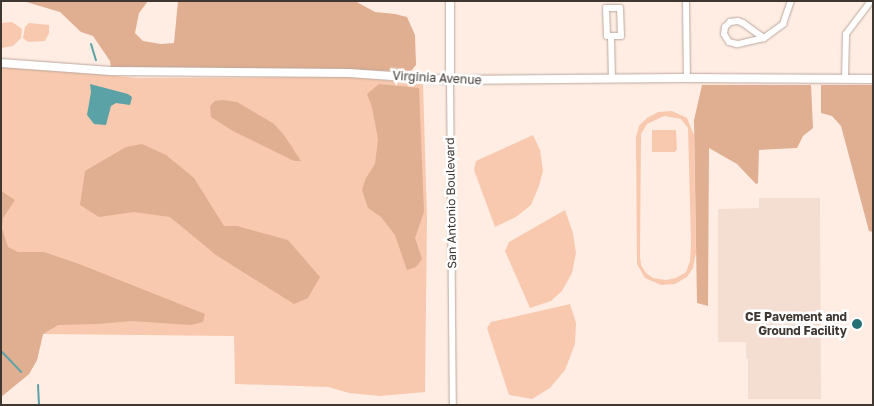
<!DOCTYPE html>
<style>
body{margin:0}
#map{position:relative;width:874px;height:406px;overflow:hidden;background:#ffede4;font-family:"Golos Text",sans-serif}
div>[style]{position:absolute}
.built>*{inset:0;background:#f4ded1}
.green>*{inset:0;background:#f8c9ae}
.forest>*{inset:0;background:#e0ae90}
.water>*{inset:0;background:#5ba2a7}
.stream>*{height:2px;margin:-1px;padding:0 1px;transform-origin:1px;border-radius:1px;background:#5ba2a7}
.roads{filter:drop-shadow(0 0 1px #bca79c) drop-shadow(0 0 1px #bca79c)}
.minor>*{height:6px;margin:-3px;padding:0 3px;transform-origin:3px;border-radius:3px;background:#fff}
.tertiary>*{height:8px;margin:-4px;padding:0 4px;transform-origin:4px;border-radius:4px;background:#fff}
.dots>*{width:14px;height:14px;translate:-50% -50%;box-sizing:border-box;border:2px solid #fff;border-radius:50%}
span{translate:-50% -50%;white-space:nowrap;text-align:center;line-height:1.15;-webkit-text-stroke:5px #fff;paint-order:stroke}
.street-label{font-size:12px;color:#3f3732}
.poi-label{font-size:12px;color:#3f3732;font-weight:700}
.right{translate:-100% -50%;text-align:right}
.frame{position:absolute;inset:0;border:2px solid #3f3732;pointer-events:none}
</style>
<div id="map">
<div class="built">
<i style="clip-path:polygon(759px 198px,820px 198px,821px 399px,748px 399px,748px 359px,746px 359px,746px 342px,718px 342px,718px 209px,759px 208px)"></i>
</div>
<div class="green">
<i style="clip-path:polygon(12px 22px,22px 29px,21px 38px,13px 46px,1px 48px,1px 23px)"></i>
<i style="clip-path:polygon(29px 23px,49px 25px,49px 33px,45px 41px,28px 42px,23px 38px,25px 27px)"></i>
<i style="clip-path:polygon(11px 66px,138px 78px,353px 77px,423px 84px,427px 218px,425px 392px,380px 396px,349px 393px,328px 387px,235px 384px,234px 336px,43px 334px,37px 360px,29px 374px,1px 397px,1px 67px)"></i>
<i style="clip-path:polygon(evenodd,672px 111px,687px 118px,694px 135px,696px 253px,693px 268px,687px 277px,675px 284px,661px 285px,645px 278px,637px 264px,636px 137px,639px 126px,647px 118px,658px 112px,672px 111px,664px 116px,681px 119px,688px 128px,691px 244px,690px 261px,686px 272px,676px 278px,666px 280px,653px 278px,646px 273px,641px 265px,640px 256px,641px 134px,647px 124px,664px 116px)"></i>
<i style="clip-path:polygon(652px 130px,676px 130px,677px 149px,675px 152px,652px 152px)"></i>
<i style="clip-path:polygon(533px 135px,540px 150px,543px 171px,539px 186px,531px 205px,516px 217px,495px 227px,474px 170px,476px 161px)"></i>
<i style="clip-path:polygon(565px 210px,573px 233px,576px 253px,572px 273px,562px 291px,551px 301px,530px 308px,505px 251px,509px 242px)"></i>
<i style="clip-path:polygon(570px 304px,576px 323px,575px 344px,565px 370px,550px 388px,532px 399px,509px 395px,487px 328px,491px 322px)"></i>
</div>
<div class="forest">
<i style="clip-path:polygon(23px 1px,148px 1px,139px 13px,135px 33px,143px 41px,161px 44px,174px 43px,178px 1px,355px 1px,375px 12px,395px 14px,407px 17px,415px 35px,416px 65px,411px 71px,111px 68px,110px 61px,93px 36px,81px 32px,60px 12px)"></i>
<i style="clip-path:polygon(379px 84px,419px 88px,424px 212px,415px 238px,422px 259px,416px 267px,407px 270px,395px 235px,381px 217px,368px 208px,362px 190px,366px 178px,375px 164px,378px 139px,372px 107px,367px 94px)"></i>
<i style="clip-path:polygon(702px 85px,811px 85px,813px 128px,803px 136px,797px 148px,759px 150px,758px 183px,756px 184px,737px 164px,709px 148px,708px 306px,697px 303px,694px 120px)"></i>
<i style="clip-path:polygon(821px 85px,873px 85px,873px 232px,869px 231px,841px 126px,832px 116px,821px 113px)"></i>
<i style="clip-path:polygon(222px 100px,237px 102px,274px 124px,284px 135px,301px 161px,294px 161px,233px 131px,211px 117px,210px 106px,215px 101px)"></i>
<i style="clip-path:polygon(142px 144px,166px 155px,194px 178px,224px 226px,237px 226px,288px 240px,320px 277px,308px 298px,294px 304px,216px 255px,170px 217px,134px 212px,99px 217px,80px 205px,85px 171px,126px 147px)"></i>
<i style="clip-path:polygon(1px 191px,15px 200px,3px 218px,2px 228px,8px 247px,18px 252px,44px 252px,79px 264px,205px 314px,203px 322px,191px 325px,132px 321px,97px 324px,58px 325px,43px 334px,37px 360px,29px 374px,1px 397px)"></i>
</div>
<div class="water">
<i style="clip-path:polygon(90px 84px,128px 94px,132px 97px,130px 105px,116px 103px,111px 106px,106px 125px,94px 124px,87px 115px,91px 92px)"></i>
</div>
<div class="stream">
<i style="left:91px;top:44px;width:17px;rotate:73deg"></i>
<i style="left:1px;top:351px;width:29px;rotate:46deg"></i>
<i style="left:38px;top:385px;width:20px;rotate:87deg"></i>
</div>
<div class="roads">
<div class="minor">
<i style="left:686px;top:1px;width:77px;rotate:89.3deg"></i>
<i style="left:738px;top:21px;width:5px;rotate:22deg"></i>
<i style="left:743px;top:23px;width:26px;rotate:36deg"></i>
<i style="left:764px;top:38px;width:28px;rotate:167deg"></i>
<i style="left:737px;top:44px;width:8px;rotate:-166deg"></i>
<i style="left:729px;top:42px;width:9px;rotate:-122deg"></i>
<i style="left:724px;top:34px;width:7px;rotate:-82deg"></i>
<i style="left:725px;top:27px;width:7px;rotate:-45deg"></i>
<i style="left:730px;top:22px;width:8px;rotate:-7deg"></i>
<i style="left:611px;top:36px;width:10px"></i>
<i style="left:621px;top:36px;width:28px;rotate:-92deg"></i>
<i style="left:620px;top:8px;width:14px;rotate:180deg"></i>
<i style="left:606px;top:8px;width:28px;rotate:88deg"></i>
<i style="left:607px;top:36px;width:4px"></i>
<i style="left:611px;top:36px;width:43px;rotate:88.7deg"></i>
<i style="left:764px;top:38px;width:24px;rotate:-36deg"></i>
<i style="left:783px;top:24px;width:24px;rotate:-71deg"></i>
<i style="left:845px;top:79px;width:45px;rotate:-88.7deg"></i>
<i style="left:846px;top:34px;width:41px;rotate:-52.9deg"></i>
<i style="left:450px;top:80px;width:325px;rotate:89.5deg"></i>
</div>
<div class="tertiary">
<i style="left:450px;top:1px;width:79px;rotate:90deg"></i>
<i style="left:1px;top:63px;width:110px;rotate:4.2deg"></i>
<i style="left:111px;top:71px;width:238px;rotate:0.5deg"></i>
<i style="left:349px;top:73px;width:101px;rotate:4deg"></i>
<i style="left:450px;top:80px;width:231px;rotate:-0.5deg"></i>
<i style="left:681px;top:78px;width:192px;rotate:0.3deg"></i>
</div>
</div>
<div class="dots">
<i style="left:857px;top:324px;background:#257075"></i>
</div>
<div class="street-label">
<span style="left:437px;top:78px;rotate:3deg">Virginia Avenue</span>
<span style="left:451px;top:203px;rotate:-91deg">San Antonio Boulevard</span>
</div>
<div class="poi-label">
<span class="right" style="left:847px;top:324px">CE Pavement and<br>Ground Facility</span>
</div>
<div class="frame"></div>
</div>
